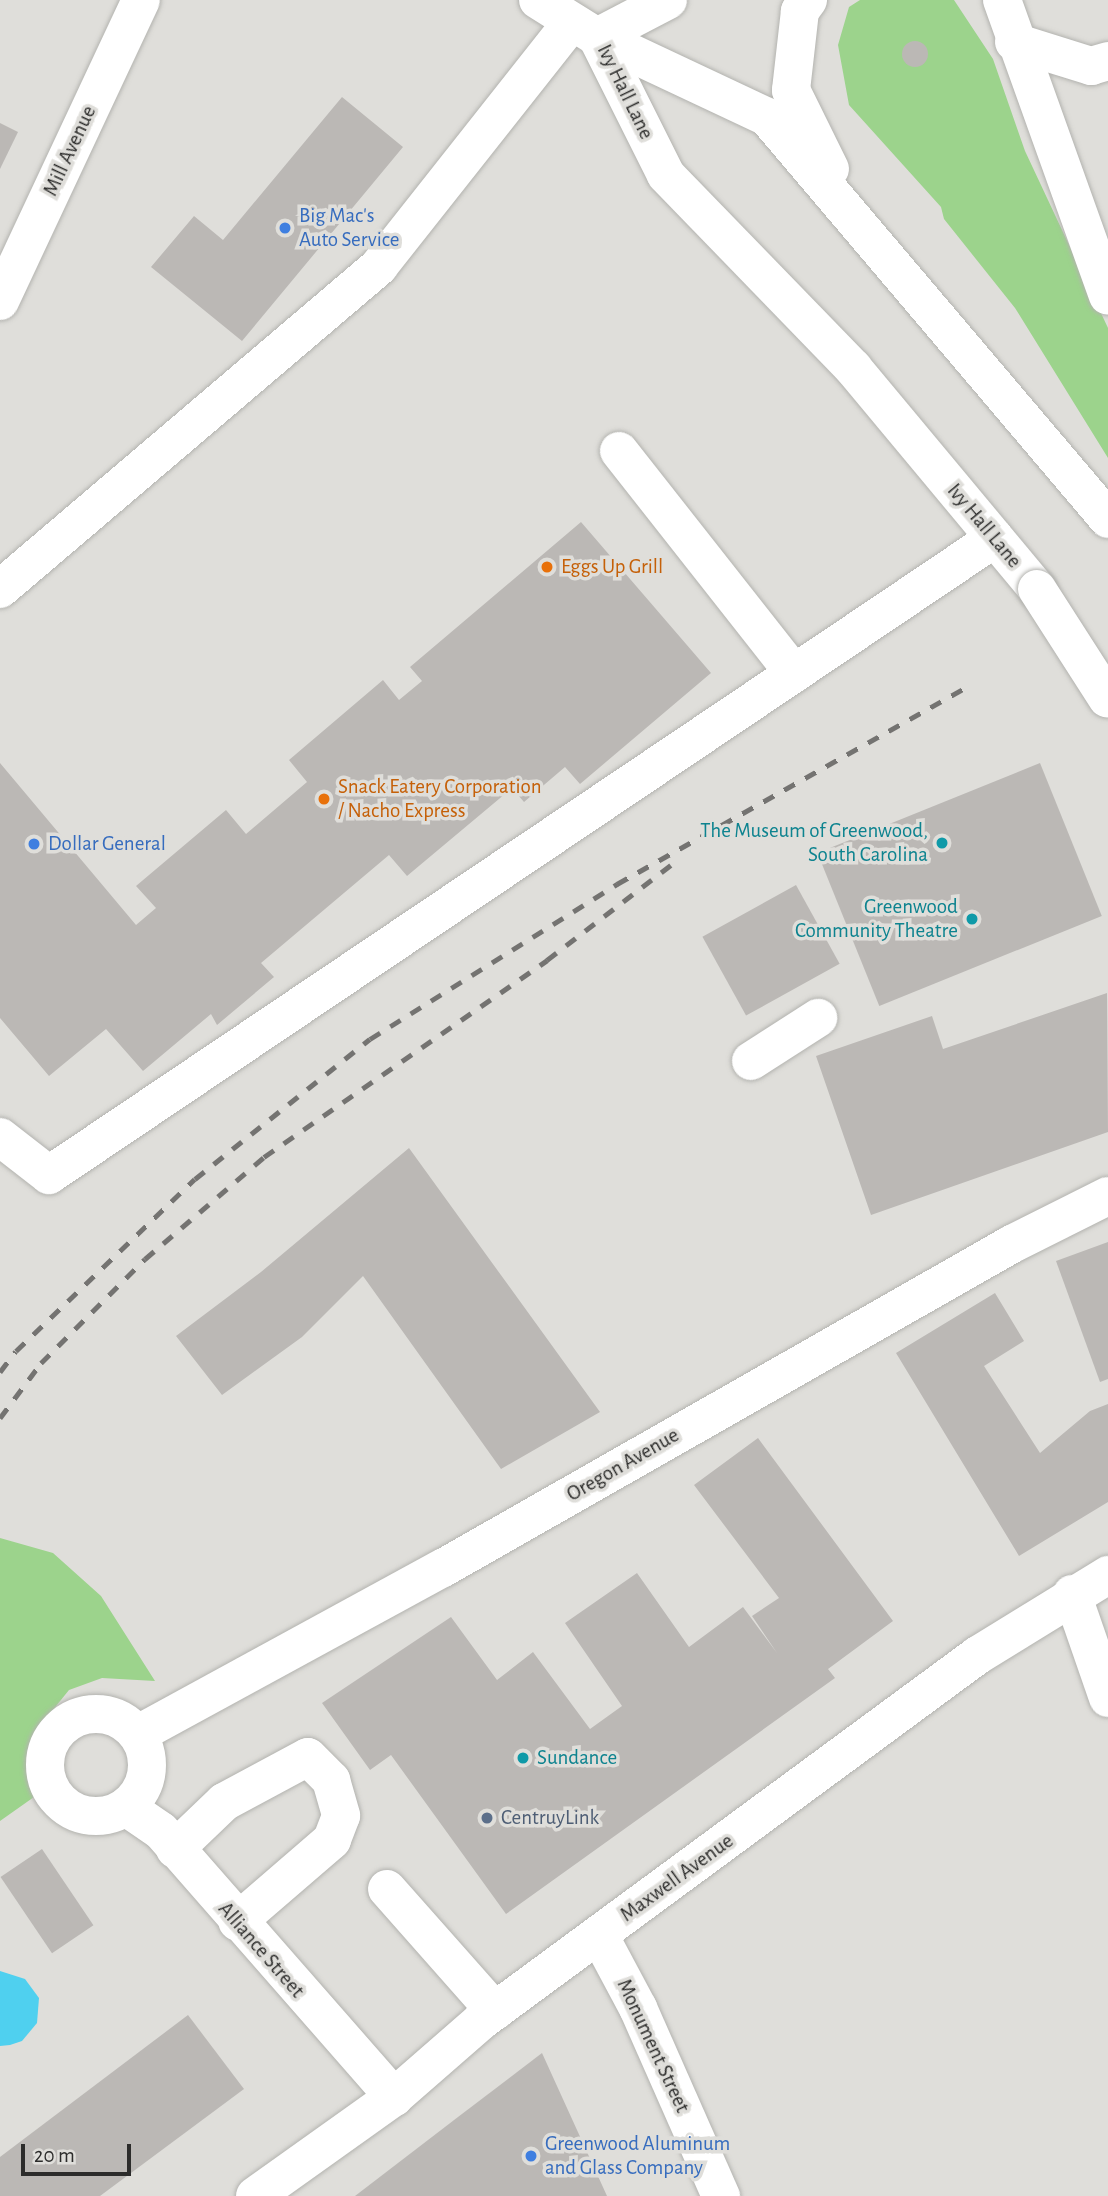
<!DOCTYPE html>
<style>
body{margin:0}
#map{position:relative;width:1108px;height:2196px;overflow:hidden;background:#dfdeda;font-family:"Alegreya Sans",sans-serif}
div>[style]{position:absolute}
.green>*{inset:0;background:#9cd38c}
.water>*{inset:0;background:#4fd0ef}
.building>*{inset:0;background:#bbb8b5;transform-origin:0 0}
.round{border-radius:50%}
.roads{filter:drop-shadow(0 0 2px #b3b3af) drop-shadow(0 0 2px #b3b3af)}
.minor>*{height:38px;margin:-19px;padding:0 19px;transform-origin:19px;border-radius:19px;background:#fff}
.minor>.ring{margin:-19px;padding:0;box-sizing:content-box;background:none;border:38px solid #fff;border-radius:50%}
.major>*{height:38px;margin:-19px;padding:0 19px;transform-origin:19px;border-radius:19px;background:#fff}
.rail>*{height:5px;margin-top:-2.5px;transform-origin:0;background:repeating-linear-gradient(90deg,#747371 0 12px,transparent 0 24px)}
.bridges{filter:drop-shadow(0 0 2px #b3b3af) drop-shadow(0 0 2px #b3b3af)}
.major-bridge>*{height:38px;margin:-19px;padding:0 19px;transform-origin:19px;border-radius:19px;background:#fff}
.dots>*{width:19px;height:19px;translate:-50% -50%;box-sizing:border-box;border:4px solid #dfdeda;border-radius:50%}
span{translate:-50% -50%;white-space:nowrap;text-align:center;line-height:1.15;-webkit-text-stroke:7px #dfdeda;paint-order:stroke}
.street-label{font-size:21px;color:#2c2c2b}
.shop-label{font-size:21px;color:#366cbe}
.left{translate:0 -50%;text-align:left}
.food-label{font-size:21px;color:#c56008}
.culture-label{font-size:21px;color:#0d838f}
.right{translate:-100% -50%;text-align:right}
.service-label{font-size:21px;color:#4e5e75}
.scale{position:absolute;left:21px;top:2144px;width:110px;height:32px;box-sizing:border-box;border:4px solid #2c2c2b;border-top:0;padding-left:9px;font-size:21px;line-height:24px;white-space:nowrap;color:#2c2c2b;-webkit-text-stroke:5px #dfdeda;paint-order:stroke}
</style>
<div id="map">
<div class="green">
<i style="clip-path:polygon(860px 0,954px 0,993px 59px,1025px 151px,1108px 328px,1108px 458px,1015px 308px,944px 219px,941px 207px,849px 105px,838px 45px,849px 7px)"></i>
<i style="clip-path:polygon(0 1538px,53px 1553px,101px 1596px,155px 1681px,102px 1678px,69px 1690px,40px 1726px,32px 1769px,34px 1797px,0 1821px)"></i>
</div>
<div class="water">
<i style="clip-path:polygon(0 1971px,25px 1979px,39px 1998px,37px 2023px,22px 2041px,10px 2045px,0 2046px)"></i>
</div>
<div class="building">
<i class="round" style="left:902px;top:41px;width:26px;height:26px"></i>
<i style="clip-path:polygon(342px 97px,403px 147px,242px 341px,151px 267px,194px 216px,223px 240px)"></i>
<i style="clip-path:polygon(0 123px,18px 132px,0 169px)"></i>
<i style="clip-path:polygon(581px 522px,711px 673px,580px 784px,565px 767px,524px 802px,512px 788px,407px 876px,389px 855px,261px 963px,274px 977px,217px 1025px,211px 1014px,143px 1071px,106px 1029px,49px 1076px,0 1018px,0 763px,136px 925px,156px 908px,136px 886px,226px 810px,246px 834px,307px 782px,289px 760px,383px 680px,399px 700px,422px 681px,410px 667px)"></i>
<i style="left:1040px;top:763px;width:165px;height:240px;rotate:68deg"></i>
<i style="left:796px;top:885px;width:90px;height:107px;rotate:61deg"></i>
<i style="clip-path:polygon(1107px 993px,1108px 1132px,871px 1215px,816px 1056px,932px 1016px,943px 1049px)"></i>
<i style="clip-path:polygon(409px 1148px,600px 1412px,501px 1469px,363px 1276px,302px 1337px,222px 1395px,176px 1336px,261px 1272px)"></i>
<i style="clip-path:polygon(1108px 1242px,1108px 1379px,1100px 1382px,1056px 1261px)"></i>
<i style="clip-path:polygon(995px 1293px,1024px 1341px,984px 1366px,1040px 1453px,1090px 1411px,1108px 1404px,1108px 1502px,1019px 1556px,896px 1353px)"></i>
<i style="clip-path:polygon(758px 1438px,893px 1621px,828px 1669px,835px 1678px,506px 1914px,391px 1755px,370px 1770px,322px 1703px,451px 1617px,497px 1680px,533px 1652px,590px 1729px,622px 1706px,565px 1623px,637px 1573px,689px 1647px,743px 1607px,777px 1653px,752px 1616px,779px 1598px,694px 1485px)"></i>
<i style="left:42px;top:1849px;width:92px;height:50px;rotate:56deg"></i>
<i style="clip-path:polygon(188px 2015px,244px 2089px,100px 2196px,0 2196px,0 2157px)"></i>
<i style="clip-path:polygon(542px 2053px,607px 2196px,355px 2196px,458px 2117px)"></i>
</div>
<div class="roads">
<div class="minor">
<i style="left:1002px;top:0;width:314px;rotate:70.3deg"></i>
<i style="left:597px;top:37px;width:80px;rotate:-27.5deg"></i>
<i style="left:1014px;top:42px;width:81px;rotate:17.3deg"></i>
<i style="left:1091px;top:66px;width:18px;rotate:-16deg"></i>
<i style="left:0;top:301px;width:332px;rotate:-64.9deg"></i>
<i style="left:619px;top:451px;width:283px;rotate:51.8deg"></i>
<i style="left:0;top:589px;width:498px;rotate:-40.4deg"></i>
<i style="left:379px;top:266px;width:311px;rotate:-51.7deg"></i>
<i style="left:751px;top:1061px;width:80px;rotate:-32.7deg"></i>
<i style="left:0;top:1137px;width:62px;rotate:37.8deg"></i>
<i style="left:49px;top:1175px;width:1140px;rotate:-33.95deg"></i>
<i style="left:1072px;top:1594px;width:110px;rotate:70.9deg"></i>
<i class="ring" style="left:45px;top:1714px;width:64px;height:64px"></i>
<i style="left:138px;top:1734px;width:347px;rotate:-28.6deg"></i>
<i style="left:443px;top:1568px;width:655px;rotate:-29.66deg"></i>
<i style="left:1012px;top:1244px;width:107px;rotate:-26.6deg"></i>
<i style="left:126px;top:1807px;width:42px;rotate:34.4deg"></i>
<i style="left:161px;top:1831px;width:354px;rotate:48.8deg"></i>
<i style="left:175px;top:1849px;width:68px;rotate:-43.8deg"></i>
<i style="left:224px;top:1802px;width:95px;rotate:-28.2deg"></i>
<i style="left:308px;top:1757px;width:33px;rotate:45deg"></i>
<i style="left:331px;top:1780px;width:37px;rotate:74deg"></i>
<i style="left:341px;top:1816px;width:26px;rotate:111deg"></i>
<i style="left:332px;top:1840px;width:125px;rotate:139.2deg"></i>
<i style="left:387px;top:1889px;width:163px;rotate:48.5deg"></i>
<i style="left:599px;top:1935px;width:83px;rotate:61.9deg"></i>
<i style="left:638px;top:2008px;width:206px;rotate:66.2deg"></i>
</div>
<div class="major">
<i style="left:538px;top:0;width:70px;rotate:32.1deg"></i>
<i style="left:597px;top:37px;width:188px;rotate:25.2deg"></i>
<i style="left:767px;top:117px;width:527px;rotate:49.69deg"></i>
<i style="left:808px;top:0;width:14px;rotate:126deg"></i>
<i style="left:800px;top:11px;width:80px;rotate:96.5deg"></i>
<i style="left:791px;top:90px;width:88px;rotate:63.7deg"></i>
<i style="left:597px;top:37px;width:154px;rotate:63.4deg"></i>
<i style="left:666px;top:175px;width:269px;rotate:45.9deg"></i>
<i style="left:853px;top:368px;width:288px;rotate:50.2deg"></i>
<i style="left:255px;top:2196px;width:171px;rotate:-35.5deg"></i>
<i style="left:394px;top:2097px;width:116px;rotate:-41.1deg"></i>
<i style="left:481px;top:2021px;width:617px;rotate:-36.37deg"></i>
<i style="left:978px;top:1655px;width:153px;rotate:-31.6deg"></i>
</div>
</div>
<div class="rail">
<i style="left:0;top:1372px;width:26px;rotate:-53deg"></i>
<i style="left:16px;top:1351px;width:248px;rotate:-43.9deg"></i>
<i style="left:195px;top:1179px;width:224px;rotate:-38.7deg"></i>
<i style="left:370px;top:1039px;width:292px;rotate:-32.1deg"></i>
<i style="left:617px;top:884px;width:399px;rotate:-29.4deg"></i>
<i style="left:0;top:1418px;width:69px;rotate:-53.3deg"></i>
<i style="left:41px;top:1363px;width:147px;rotate:-45deg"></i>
<i style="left:145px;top:1259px;width:157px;rotate:-40.6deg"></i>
<i style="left:264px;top:1157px;width:345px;rotate:-34.8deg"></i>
<i style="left:547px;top:960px;width:168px;rotate:-37.5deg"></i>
</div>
<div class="bridges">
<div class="major-bridge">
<i style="left:1037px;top:589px;width:130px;rotate:57.3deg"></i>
</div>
</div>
<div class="dots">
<i style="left:285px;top:228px;background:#3f7fe0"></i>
<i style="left:547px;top:567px;background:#e8710a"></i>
<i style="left:324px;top:799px;background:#e8710a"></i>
<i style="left:942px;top:843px;background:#0f9aa8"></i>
<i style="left:34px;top:844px;background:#3f7fe0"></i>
<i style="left:972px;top:919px;background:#0f9aa8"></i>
<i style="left:523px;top:1758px;background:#0f9aa8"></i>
<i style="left:487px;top:1818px;background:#5c6f8a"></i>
<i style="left:531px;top:2156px;background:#3f7fe0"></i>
</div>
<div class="street-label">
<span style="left:625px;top:92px;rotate:64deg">Ivy Hall Lane</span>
<span style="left:70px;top:151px;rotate:-65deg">Mill Avenue</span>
<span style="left:984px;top:526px;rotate:50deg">Ivy Hall Lane</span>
<span style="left:623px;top:1465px;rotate:-30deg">Oregon Avenue</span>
<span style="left:677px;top:1878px;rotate:-36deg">Maxwell Avenue</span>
<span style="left:261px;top:1950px;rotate:49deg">Alliance Street</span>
<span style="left:653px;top:2046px;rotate:65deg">Monument Street</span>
</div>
<div class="shop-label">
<span class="left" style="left:299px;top:228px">Big Mac's<br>Auto Service</span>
<span class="left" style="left:48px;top:844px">Dollar General</span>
<span class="left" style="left:545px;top:2156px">Greenwood Aluminum<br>and Glass Company</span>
</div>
<div class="food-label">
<span class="left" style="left:561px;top:567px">Eggs Up Grill</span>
<span class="left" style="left:338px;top:799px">Snack Eatery Corporation<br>/ Nacho Express</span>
</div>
<div class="culture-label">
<span class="right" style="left:928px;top:843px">The Museum of Greenwood,<br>South Carolina</span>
<span class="right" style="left:958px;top:919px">Greenwood<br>Community Theatre</span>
<span class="left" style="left:537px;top:1758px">Sundance</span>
</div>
<div class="service-label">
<span class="left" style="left:501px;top:1818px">CentruyLink</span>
</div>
<div class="scale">20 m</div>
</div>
